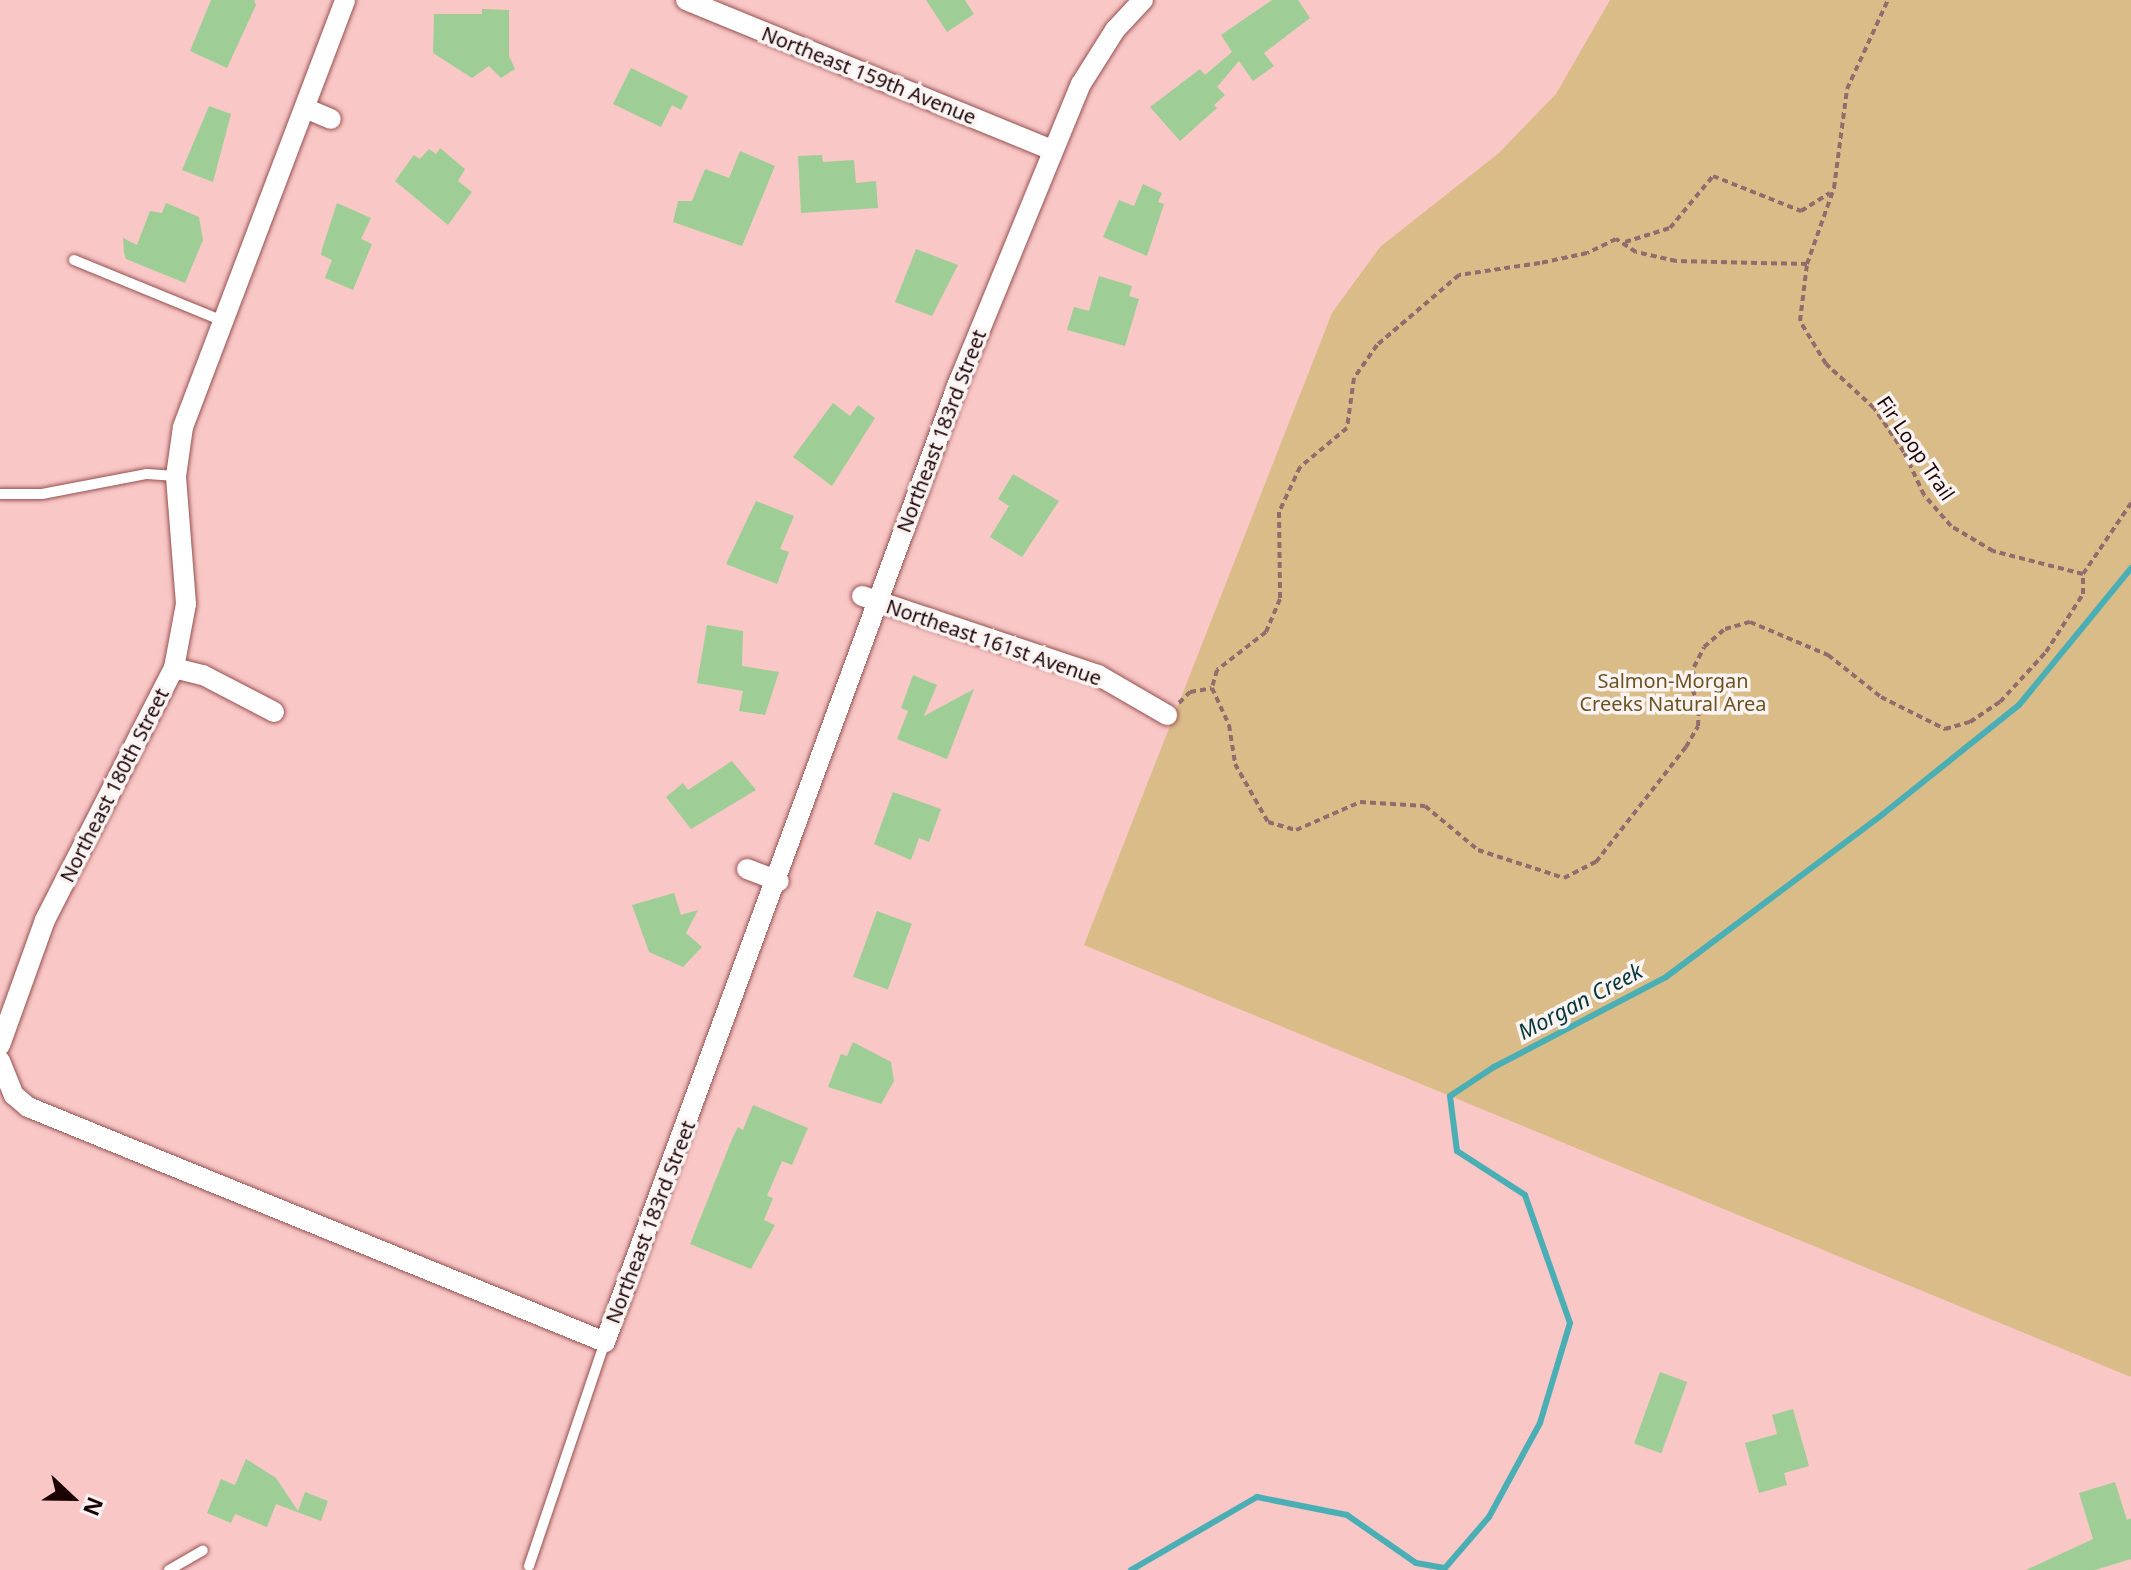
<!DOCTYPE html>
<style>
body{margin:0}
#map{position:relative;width:2131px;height:1570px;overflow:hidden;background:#f8c7c6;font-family:"Noto Sans",sans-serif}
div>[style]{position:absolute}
.green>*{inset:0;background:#d9bc88}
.stream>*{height:6px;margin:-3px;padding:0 3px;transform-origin:3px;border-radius:3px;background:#4aafb5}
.building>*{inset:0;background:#9ece95;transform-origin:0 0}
.path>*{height:4px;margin-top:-2px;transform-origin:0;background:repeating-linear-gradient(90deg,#916c6c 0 6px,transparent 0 10px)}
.roads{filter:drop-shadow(0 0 2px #965150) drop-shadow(0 0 2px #965150)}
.service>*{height:10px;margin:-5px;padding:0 5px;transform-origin:5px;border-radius:5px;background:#fff}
.minor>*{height:20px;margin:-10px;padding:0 10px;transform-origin:10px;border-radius:10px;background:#fff}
span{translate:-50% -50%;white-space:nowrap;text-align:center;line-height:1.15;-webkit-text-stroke:7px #fcf4f3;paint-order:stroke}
.street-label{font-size:20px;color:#1b0304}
.park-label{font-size:20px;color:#6c5221}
.water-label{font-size:22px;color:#05373a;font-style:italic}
.north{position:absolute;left:32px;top:1458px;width:80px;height:80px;-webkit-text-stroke:6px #fcf4f3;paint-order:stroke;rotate:112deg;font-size:22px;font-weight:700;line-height:32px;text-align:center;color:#1b0304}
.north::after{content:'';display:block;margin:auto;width:28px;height:36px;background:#1b0304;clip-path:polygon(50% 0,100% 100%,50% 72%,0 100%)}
</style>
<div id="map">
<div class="green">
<i style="clip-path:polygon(1610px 0,2131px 0,2131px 1377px,1084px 945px,1332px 313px,1380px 247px,1499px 153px,1556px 94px)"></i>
</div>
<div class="stream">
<i style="left:1131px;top:1570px;width:146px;rotate:-30.1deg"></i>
<i style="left:1257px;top:1497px;width:92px;rotate:11.3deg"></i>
<i style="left:1347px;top:1515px;width:84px;rotate:34.8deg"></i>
<i style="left:1416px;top:1563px;width:29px;rotate:10deg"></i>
<i style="left:1445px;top:1568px;width:67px;rotate:-49.2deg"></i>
<i style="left:1489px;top:1517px;width:107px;rotate:-61.5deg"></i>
<i style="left:1540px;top:1423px;width:104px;rotate:-73.3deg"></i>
<i style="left:1570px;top:1323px;width:136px;rotate:-109.4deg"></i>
<i style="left:1525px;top:1195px;width:81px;rotate:-147.1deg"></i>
<i style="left:1457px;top:1151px;width:55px;rotate:-97.3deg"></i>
<i style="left:1450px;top:1096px;width:53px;rotate:-33.4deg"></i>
<i style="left:1494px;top:1067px;width:194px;rotate:-27.6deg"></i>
<i style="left:1666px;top:977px;width:271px;rotate:-36.9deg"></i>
<i style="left:1883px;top:814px;width:174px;rotate:-38.7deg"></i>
<i style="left:2019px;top:705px;width:177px;rotate:-50.7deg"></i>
</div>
<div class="building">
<i style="clip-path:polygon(211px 0,254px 0,256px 5px,227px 68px,190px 51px)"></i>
<i style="clip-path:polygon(926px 0,965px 0,974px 14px,947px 32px)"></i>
<i style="clip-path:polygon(1272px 0,1298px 0,1310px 18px,1264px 53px,1274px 66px,1253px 81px,1239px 61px,1217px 87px,1225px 95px,1214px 105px,1217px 108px,1180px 141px,1150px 107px,1200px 69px,1205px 75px,1232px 52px,1221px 35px)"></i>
<i style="clip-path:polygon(482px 9px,509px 10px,509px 56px,515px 69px,501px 78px,489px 66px,472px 78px,433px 53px,434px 14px,482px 14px)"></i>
<i style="clip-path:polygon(631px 68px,688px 96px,681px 110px,672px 105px,661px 127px,613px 104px)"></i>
<i style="clip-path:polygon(209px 106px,231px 114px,213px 182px,182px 170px)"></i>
<i style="clip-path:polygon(440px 148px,465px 169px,458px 181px,472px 192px,448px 225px,395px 181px,414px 155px,420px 159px,429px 149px,436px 154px)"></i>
<i style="clip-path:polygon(740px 151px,775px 166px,742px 246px,673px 222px,678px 201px,692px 201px,705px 169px,729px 178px)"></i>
<i style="clip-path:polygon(822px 155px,823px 162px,854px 160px,856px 183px,876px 181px,878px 208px,801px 213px,798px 156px)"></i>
<i style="clip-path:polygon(1143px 184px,1162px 193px,1158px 202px,1164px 204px,1147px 256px,1103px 237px,1119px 200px,1134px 206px)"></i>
<i style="clip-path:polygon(166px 203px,199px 217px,203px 240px,185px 283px,126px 259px,124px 253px,123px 238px,137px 245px,150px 211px,162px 213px)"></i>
<i style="clip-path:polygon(337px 203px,371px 218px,361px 239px,372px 244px,353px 290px,325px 278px,332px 260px,321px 255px,322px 249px)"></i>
<i style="clip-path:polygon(916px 249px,958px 265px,932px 316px,895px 302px)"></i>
<i style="clip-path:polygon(1099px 276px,1132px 286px,1129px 296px,1139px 299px,1125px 346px,1067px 330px,1074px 307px,1089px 311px)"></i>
<i style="clip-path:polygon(833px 403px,850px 416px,858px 405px,875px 418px,832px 486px,793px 457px)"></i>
<i style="clip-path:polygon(1013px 474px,1059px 501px,1022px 557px,990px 537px,1009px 506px,998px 499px)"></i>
<i style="clip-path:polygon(756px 501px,794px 516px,780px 549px,789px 552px,777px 584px,726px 564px)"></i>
<i style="clip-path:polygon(707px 625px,743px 631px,742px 666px,779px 672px,765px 715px,739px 711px,743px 691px,697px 683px)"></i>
<i style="clip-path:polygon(913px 675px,937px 685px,924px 716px,974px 689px,947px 759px,897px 739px,908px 711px,901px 708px)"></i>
<i style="clip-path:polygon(732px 761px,756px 790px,691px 829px,666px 797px,683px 783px,688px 790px)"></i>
<i style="clip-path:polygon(893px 792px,941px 809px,929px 842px,919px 838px,911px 860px,874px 844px)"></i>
<i style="clip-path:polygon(674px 893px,681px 915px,698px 910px,686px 933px,702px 947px,683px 967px,649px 952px,632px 905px)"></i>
<i style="left:877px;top:911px;width:37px;height:70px;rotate:20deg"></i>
<i style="clip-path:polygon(853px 1042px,891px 1062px,894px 1081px,881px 1104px,828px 1087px,841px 1054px,847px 1056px)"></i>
<i style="clip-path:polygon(753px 1105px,808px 1128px,792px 1165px,782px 1161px,767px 1196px,773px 1198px,764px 1220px,775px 1225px,751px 1269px,690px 1244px,732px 1139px,738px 1127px,743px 1130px)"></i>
<i style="left:1660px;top:1372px;width:29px;height:76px;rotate:20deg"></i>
<i style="clip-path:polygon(1793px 1409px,1809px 1466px,1784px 1473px,1787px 1485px,1759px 1493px,1745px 1443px,1777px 1434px,1772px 1415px)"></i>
<i style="clip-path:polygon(246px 1459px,276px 1478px,298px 1511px,305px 1492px,328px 1501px,321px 1521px,276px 1504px,267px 1527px,235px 1514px,231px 1523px,207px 1513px,221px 1479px,235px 1485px)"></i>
<i style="clip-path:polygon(2115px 1482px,2127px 1520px,2131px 1518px,2131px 1559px,2095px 1570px,2026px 1570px,2093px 1539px,2079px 1493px)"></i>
</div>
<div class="path">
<i style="left:1625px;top:242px;width:47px;rotate:-17.3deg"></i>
<i style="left:1670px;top:228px;width:67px;rotate:-50.4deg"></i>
<i style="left:1713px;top:176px;width:95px;rotate:21.7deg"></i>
<i style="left:1801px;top:211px;width:34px;rotate:-32deg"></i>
<i style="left:1807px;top:264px;width:131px;rotate:-178.7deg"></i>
<i style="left:1676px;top:261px;width:41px;rotate:-167.3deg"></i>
<i style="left:1636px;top:252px;width:24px;rotate:-147deg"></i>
<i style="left:1616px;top:239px;width:32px;rotate:154deg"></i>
<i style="left:1587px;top:253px;width:48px;rotate:168deg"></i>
<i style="left:1540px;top:263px;width:82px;rotate:171.6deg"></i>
<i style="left:1459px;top:275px;width:108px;rotate:139.5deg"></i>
<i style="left:1377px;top:345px;width:40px;rotate:124.9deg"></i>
<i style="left:1354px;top:378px;width:50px;rotate:98deg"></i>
<i style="left:1347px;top:428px;width:61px;rotate:140.3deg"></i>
<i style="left:1300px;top:467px;width:50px;rotate:115deg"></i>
<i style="left:1279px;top:512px;width:87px;rotate:89.3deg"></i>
<i style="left:1280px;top:599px;width:36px;rotate:113deg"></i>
<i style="left:1266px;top:632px;width:62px;rotate:142.2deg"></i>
<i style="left:1217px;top:670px;width:19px;rotate:106deg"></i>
<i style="left:1212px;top:688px;width:41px;rotate:65.3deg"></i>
<i style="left:1229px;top:725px;width:39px;rotate:81deg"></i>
<i style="left:1235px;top:764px;width:67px;rotate:60.4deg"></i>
<i style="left:1268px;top:822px;width:29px;rotate:16deg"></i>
<i style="left:1296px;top:830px;width:70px;rotate:-23.6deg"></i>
<i style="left:1360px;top:802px;width:65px;rotate:3.5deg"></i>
<i style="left:1425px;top:806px;width:69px;rotate:39.7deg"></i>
<i style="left:1478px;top:850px;width:90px;rotate:18deg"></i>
<i style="left:1564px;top:878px;width:36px;rotate:-27deg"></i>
<i style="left:1596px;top:862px;width:146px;rotate:-52deg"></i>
<i style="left:1686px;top:747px;width:24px;rotate:-60deg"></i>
<i style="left:1698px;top:726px;width:22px;rotate:-87deg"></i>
<i style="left:1699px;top:704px;width:19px;rotate:-115deg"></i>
<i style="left:1691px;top:687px;width:20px;rotate:-81deg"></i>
<i style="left:1694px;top:667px;width:22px;rotate:-63deg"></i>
<i style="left:1704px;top:647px;width:28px;rotate:-41deg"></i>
<i style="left:1725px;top:629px;width:26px;rotate:-16deg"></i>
<i style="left:1750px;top:622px;width:85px;rotate:22.9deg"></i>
<i style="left:1828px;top:655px;width:68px;rotate:38.4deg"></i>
<i style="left:1881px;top:697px;width:72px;rotate:26.6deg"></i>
<i style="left:1945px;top:729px;width:26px;rotate:-16deg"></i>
<i style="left:1970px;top:722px;width:36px;rotate:-34deg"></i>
<i style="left:2000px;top:702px;width:68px;rotate:-47.4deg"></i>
<i style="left:2046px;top:652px;width:69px;rotate:-57.5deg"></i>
<i style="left:2083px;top:594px;width:20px;rotate:-90deg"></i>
<i style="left:2083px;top:574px;width:93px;rotate:-165.7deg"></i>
<i style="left:1993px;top:551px;width:49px;rotate:-149.2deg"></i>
<i style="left:1951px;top:526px;width:41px;rotate:-131.1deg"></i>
<i style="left:1924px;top:495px;width:47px;rotate:-114.9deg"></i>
<i style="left:1904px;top:452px;width:53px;rotate:-124.3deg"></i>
<i style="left:1874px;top:408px;width:65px;rotate:-137.5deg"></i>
<i style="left:1826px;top:364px;width:50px;rotate:-121.2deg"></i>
<i style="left:1800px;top:321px;width:57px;rotate:-83deg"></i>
<i style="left:1807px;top:264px;width:81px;rotate:-70.4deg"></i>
<i style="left:1834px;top:188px;width:100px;rotate:-82.5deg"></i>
<i style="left:1847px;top:89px;width:98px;rotate:-65.3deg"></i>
<i style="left:2083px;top:574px;width:86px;rotate:-55.9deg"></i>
<i style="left:1179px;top:703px;width:16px;rotate:-45deg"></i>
<i style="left:1190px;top:692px;width:22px;rotate:-10deg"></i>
</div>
<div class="roads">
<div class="service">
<i style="left:74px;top:260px;width:161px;rotate:22.3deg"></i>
<i style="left:0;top:494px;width:42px"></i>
<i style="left:42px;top:494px;width:107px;rotate:-10.8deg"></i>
<i style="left:147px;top:474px;width:29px;rotate:4deg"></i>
<i style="left:529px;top:1566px;width:237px;rotate:-71.3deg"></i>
<i style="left:169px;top:1570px;width:39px;rotate:-30deg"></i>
</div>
<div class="minor">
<i style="left:686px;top:0;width:396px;rotate:22.3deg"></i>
<i style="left:305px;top:108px;width:28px;rotate:23deg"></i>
<i style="left:862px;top:596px;width:249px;rotate:18.5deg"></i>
<i style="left:1098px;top:675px;width:80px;rotate:30.1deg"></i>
<i style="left:174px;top:668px;width:30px;rotate:14deg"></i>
<i style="left:203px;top:675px;width:80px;rotate:27.5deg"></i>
<i style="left:747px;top:869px;width:34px;rotate:21deg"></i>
<i style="left:0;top:1045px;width:133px;rotate:-70.2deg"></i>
<i style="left:45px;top:920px;width:283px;rotate:-62.9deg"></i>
<i style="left:174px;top:668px;width:65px;rotate:-79.4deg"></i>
<i style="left:186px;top:604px;width:128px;rotate:-94.5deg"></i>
<i style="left:176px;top:476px;width:49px;rotate:-81.9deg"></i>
<i style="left:183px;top:427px;width:457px;rotate:-69.2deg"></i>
<i style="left:0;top:1061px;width:37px;rotate:68deg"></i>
<i style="left:14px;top:1095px;width:18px;rotate:41deg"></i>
<i style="left:28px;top:1107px;width:623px;rotate:22.16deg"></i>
<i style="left:605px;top:1342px;width:1024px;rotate:-69.78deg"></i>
<i style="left:959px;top:381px;width:321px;rotate:-67.7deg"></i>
<i style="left:1081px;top:84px;width:64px;rotate:-57.8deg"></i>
<i style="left:1115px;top:30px;width:41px;rotate:-47deg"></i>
</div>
</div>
<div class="street-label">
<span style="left:869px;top:75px;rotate:22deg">Northeast 159th Avenue</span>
<span style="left:941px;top:431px;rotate:-69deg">Northeast 183rd Street</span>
<span style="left:1916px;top:448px;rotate:56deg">Fir Loop Trail</span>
<span style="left:994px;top:642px;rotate:19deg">Northeast 161st Avenue</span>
<span style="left:114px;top:785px;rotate:-63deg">Northeast 180th Street</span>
<span style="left:650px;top:1222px;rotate:-69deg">Northeast 183rd Street</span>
</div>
<div class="park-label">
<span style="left:1673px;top:692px">Salmon-Morgan<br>Creeks Natural Area</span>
</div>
<div class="water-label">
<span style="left:1580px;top:1001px;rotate:-28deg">Morgan Creek</span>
</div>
<div class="north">N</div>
</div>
